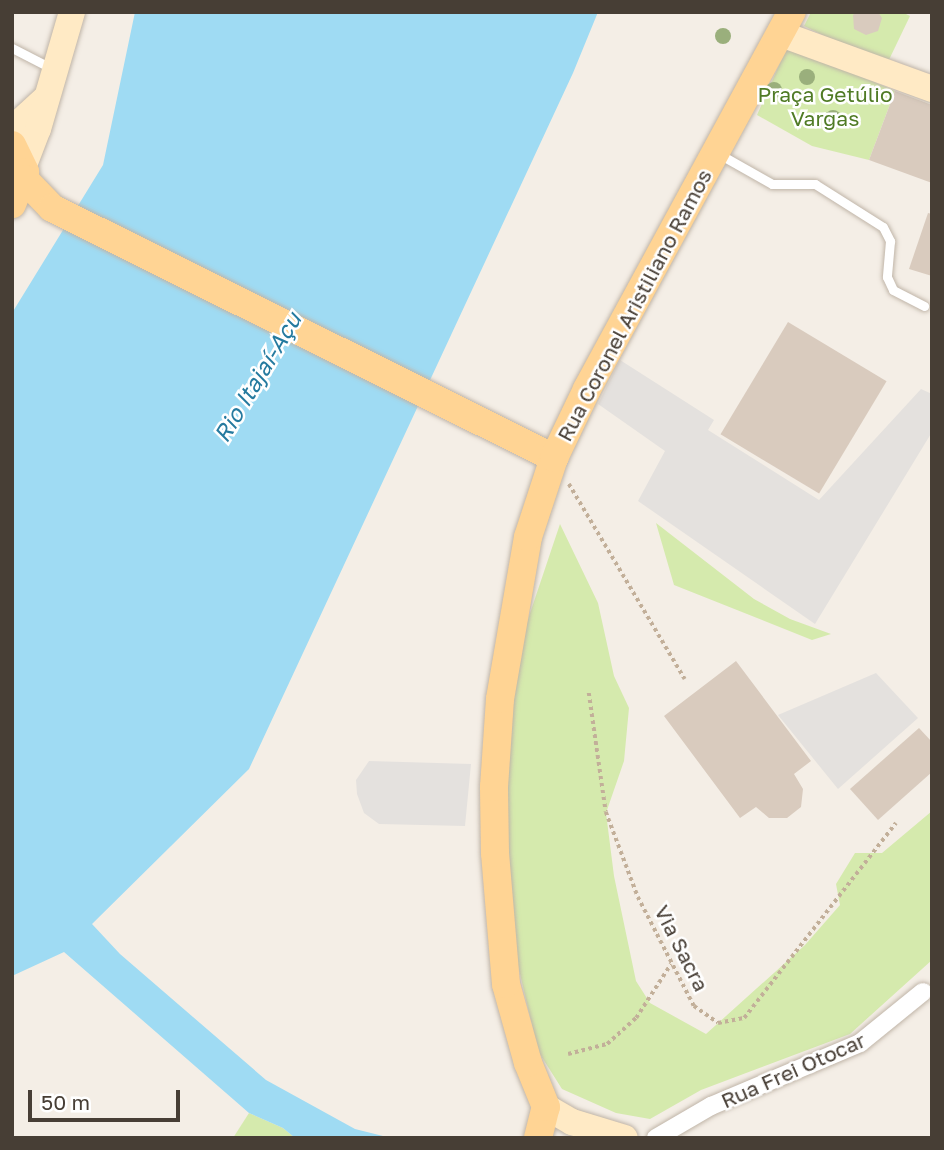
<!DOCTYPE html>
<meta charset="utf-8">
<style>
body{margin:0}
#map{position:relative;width:944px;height:1150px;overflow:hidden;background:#f4eee6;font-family:"Golos Text",sans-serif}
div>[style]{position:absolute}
.green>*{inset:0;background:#d5eaad}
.parking>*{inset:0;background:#e4e1de}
.water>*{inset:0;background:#9fdbf3}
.building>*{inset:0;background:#d9cbbe;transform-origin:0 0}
.path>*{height:3.5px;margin-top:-1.75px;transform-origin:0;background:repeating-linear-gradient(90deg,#c2af99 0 3.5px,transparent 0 7px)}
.roads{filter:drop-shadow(0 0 2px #c0b5a8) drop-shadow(0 0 2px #c0b5a8)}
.lane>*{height:9px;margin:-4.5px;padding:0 4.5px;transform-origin:4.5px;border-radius:4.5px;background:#fff}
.street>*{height:18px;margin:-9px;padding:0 9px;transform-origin:9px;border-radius:9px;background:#fff}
.secondary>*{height:26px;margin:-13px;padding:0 13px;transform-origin:13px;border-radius:13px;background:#ffeac5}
.primary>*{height:28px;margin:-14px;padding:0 14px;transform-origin:14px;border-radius:14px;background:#ffd494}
.trees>*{width:16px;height:16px;margin:-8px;border-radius:50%;background:#9aaf7c}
span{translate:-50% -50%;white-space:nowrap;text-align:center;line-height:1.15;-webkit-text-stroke:5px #fff;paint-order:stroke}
.park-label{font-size:21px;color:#507b25}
.street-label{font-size:21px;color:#473e35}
.water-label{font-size:23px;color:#257a9f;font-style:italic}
.frame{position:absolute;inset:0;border:14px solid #473e35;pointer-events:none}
.scale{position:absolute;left:28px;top:1090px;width:152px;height:32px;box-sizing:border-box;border:4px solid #473e35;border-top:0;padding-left:9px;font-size:21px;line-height:24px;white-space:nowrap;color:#473e35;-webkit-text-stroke:5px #fff;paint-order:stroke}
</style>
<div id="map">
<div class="green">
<i style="clip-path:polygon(811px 12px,902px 12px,910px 16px,886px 66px,804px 26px)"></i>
<i style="clip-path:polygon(788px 45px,895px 91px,869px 160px,812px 146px,757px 115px)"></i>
<i style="clip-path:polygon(656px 523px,754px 599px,790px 619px,831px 634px,812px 640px,674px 585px)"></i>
<i style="clip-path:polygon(560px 524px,598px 603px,614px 676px,629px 708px,624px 761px,606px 813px,614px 876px,636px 981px,650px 1003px,706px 1034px,805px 945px,840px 905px,836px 884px,855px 853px,882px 853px,932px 811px,932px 960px,850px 1034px,701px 1090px,650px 1119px,616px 1113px,562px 1089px,538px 1051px,517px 961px,508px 855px,505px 740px,514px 661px)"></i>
<i style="clip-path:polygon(249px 1113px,283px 1128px,295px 1138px,233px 1138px)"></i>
</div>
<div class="parking">
<i style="clip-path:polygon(620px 360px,714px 420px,708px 430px,819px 500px,921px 389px,932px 394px,932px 432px,815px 624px,638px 501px,665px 451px,598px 404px)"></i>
<i style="clip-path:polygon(876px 673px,918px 718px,838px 789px,778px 715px)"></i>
<i style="clip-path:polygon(369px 761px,471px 764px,465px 826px,379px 824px,364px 813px,357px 794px,356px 780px)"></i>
</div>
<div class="water">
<i style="clip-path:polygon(135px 12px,598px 12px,573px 73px,249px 769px,92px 924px,120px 954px,266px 1080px,355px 1129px,391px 1138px,295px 1138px,283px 1128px,249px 1113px,64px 952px,12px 976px,12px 313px,103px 165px)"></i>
</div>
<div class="building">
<i style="clip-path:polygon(856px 12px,878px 12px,882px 18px,878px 31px,866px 35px,854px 29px,853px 15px)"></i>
<i style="clip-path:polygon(895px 91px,932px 105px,932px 183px,869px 160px)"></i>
<i style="clip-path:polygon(928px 213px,932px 214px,932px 276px,909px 269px)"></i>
<i style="left:788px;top:322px;width:115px;height:131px;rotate:31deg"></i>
<i style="clip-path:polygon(736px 661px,811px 761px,794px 774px,803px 789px,801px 807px,787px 818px,769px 818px,756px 807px,740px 818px,664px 716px)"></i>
<i style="clip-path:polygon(919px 728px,932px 742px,932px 772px,878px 820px,850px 789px)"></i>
</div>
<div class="path">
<i style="left:569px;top:484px;width:227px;rotate:59.3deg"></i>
<i style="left:589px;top:693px;width:120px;rotate:81.9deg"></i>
<i style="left:606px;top:812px;width:91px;rotate:69.4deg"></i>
<i style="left:638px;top:897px;width:123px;rotate:62.8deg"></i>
<i style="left:694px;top:1006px;width:29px;rotate:35deg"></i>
<i style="left:718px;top:1023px;width:26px;rotate:-11deg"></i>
<i style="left:744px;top:1018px;width:247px;rotate:-52.1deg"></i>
<i style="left:568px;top:1054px;width:40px;rotate:-14.4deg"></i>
<i style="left:607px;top:1044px;width:39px;rotate:-42deg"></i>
<i style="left:636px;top:1018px;width:64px;rotate:-57.1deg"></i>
</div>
<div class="roads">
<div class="lane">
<i style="left:12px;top:48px;width:46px;rotate:27.1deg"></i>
<i style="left:719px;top:154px;width:61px;rotate:29.5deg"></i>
<i style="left:772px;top:184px;width:43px"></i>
<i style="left:815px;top:184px;width:80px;rotate:32.3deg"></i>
<i style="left:883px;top:227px;width:16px;rotate:63deg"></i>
<i style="left:890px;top:241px;width:36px;rotate:95deg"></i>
<i style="left:887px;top:277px;width:14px;rotate:65deg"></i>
<i style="left:893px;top:290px;width:35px;rotate:27deg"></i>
</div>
<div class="street">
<i style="left:656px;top:1138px;width:64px;rotate:-30.2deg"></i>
<i style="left:711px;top:1106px;width:162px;rotate:-22.9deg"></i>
<i style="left:860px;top:1043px;width:81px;rotate:-39deg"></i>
</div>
<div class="secondary">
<i style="left:781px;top:34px;width:161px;rotate:20deg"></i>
<i style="left:12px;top:129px;width:45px;rotate:-42.3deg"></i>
<i style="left:24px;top:165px;width:39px;rotate:-69deg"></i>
<i style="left:38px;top:129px;width:122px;rotate:-73.8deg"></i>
<i style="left:546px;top:1107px;width:30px;rotate:30deg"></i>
<i style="left:572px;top:1122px;width:55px;rotate:16.8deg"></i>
</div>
<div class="primary">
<i style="left:12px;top:145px;width:30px;rotate:64deg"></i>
<i style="left:25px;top:172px;width:35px;rotate:112deg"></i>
<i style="left:24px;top:179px;width:40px;rotate:46deg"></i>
<i style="left:52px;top:208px;width:561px;rotate:26.47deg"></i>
<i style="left:538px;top:1138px;width:32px;rotate:-76deg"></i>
<i style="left:546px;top:1107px;width:48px;rotate:-112.2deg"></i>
<i style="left:528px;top:1063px;width:82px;rotate:-105.6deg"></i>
<i style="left:506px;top:984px;width:131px;rotate:-94.8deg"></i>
<i style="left:495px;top:853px;width:66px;rotate:-90.9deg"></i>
<i style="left:494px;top:787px;width:88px;rotate:-86.1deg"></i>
<i style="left:500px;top:699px;width:164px;rotate:-80.2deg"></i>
<i style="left:528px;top:537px;width:83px;rotate:-71.8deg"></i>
<i style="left:554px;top:458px;width:76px;rotate:-64.4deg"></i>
<i style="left:587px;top:389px;width:429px;rotate:-61.5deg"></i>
</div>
</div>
<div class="trees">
<i style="left:723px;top:36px"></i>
<i style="left:807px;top:77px"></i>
<i style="left:774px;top:90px"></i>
<i style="left:833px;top:118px"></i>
</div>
<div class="park-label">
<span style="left:825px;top:106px">Praça Getúlio<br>Vargas</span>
</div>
<div class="street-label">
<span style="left:634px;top:305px;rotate:-62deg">Rua Coronel Aristiliano Ramos</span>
<span style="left:682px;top:948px;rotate:63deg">Via Sacra</span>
<span style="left:793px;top:1070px;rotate:-24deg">Rua Frei Otocar</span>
</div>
<div class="water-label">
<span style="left:257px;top:377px;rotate:-59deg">Rio Itajaí-Açu</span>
</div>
<div class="frame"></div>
<div class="scale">50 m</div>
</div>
